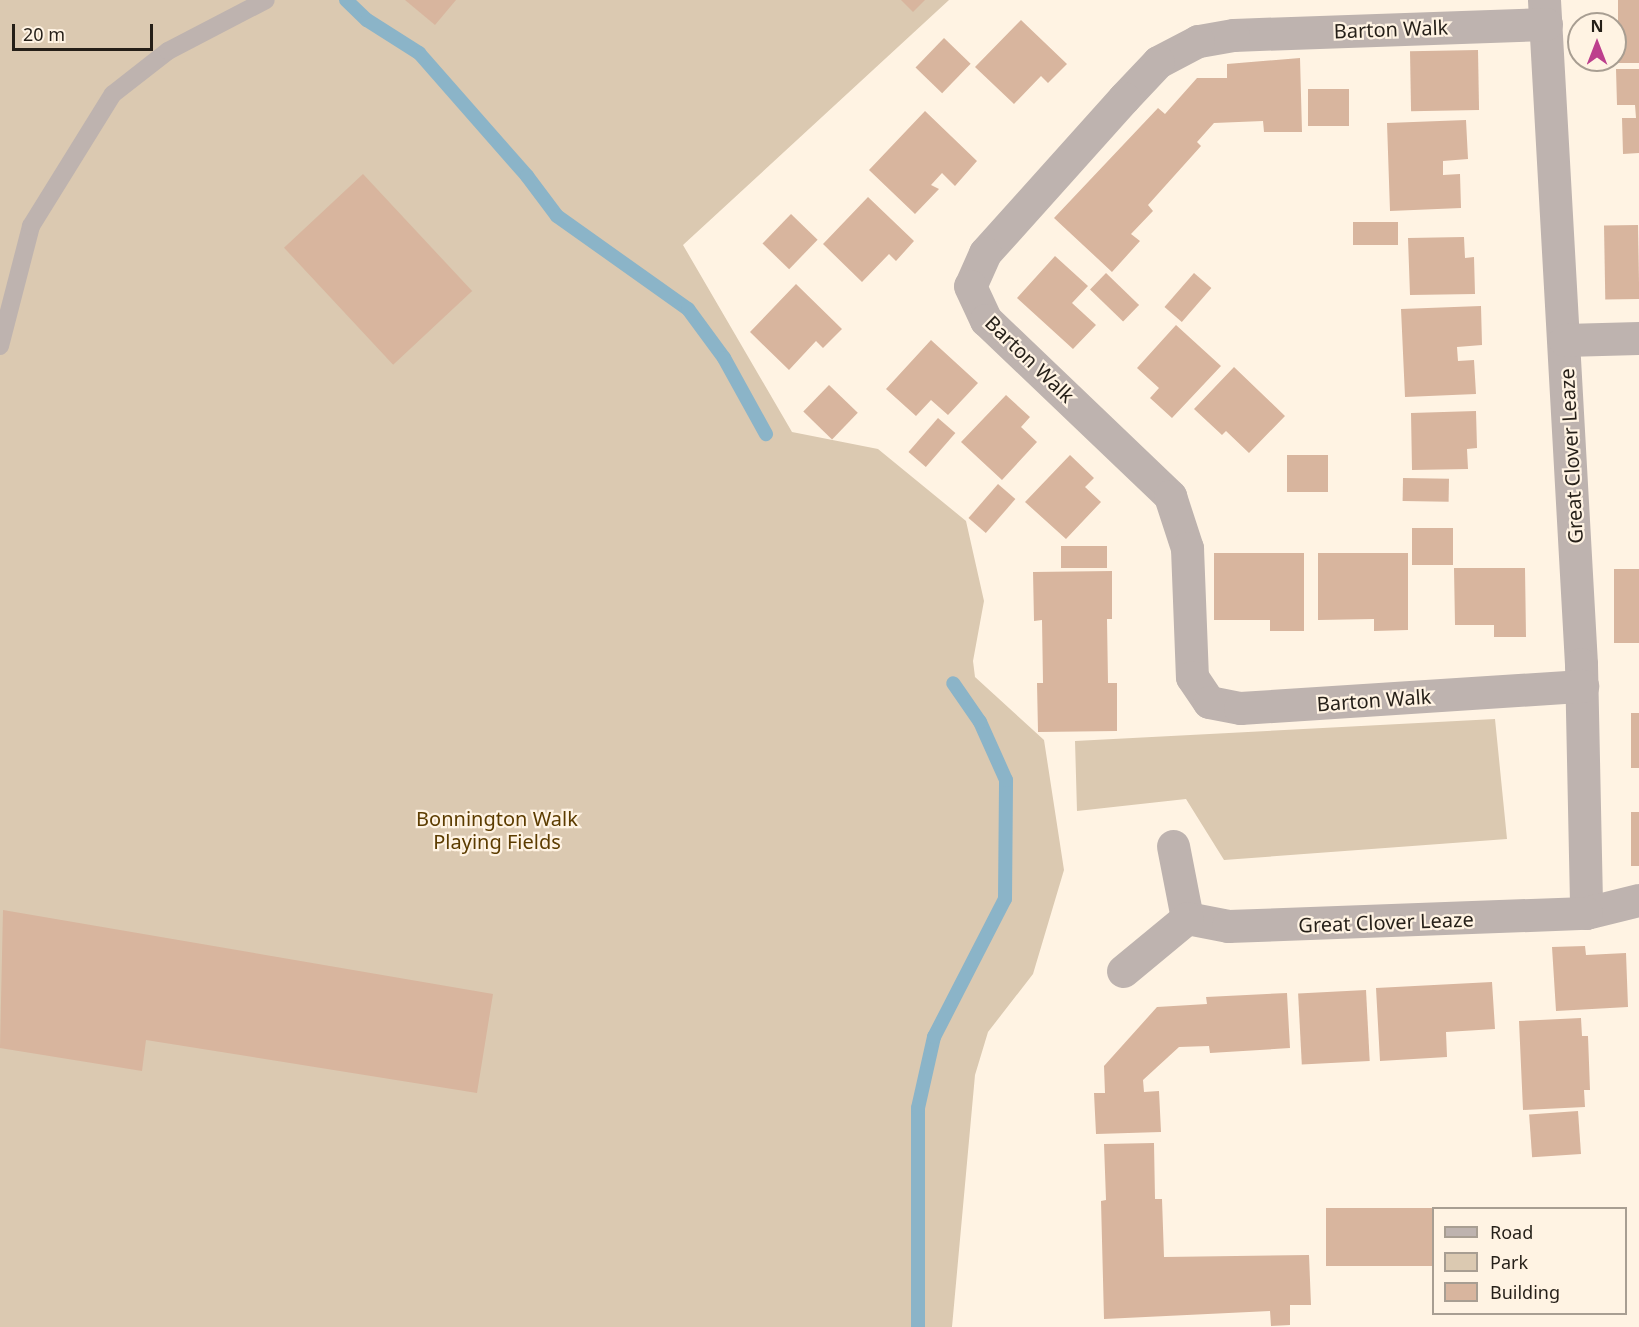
<!DOCTYPE html>
<style>
body{margin:0}
#map{position:relative;width:1639px;height:1327px;overflow:hidden;background:#fff3e3;font-family:"Noto Sans",sans-serif}
div>[style]{position:absolute}
.green>*{inset:0;background:#dbc9b1}
.stream>*{height:14px;margin:-7px;padding:0 7px;transform-origin:7px;border-radius:7px;background:#8bb4c8}
.building>*{inset:0;background:#d8b59e;transform-origin:0 0}
.service>*{height:18px;margin:-9px;padding:0 9px;transform-origin:9px;border-radius:9px;background:#beb3af}
.minor>*{height:33px;margin:-16.5px;padding:0 16.5px;transform-origin:16.5px;border-radius:16.5px;background:#beb3af}
span{translate:-50% -50%;white-space:nowrap;text-align:center;line-height:1.15;-webkit-text-stroke:4.5px #fff3e3;paint-order:stroke}
.street-label{font-size:20px;color:#251f18}
.park-label{font-size:20px;color:#5c3c00}
.legend{position:absolute;left:1432px;top:1207px;width:195px;height:108px;box-sizing:border-box;background:#fff3e3;border:2px solid #a89e92;margin:0;padding:8px 10px;list-style:none;font-size:18px;color:#251f18}
.legend li{display:flex;align-items:center;gap:12px;height:30px}
.legend b{width:30px;border:2px solid #a89e92}
.north{position:absolute;left:1567px;top:12px;width:60px;height:60px;box-sizing:border-box;background:#fff3e3;border:2px solid #a89e92;border-radius:50%;rotate:0deg;font-size:16px;font-weight:700;line-height:24px;text-align:center;color:#251f18}
.north::after{content:'';display:block;margin:auto;width:21px;height:27px;background:#bd3f8d;clip-path:polygon(50% 0,100% 100%,50% 72%,0 100%)}
.scale{position:absolute;left:12px;top:24px;width:141px;height:27px;box-sizing:border-box;border:3px solid #251f18;border-top:0;padding-left:8px;font-size:18px;line-height:21px;white-space:nowrap;color:#251f18;-webkit-text-stroke:4px #fff3e3;paint-order:stroke}
</style>
<div id="map">
<div class="green">
<i style="clip-path:polygon(0 0,949px 0,683px 245px,792px 432px,878px 449px,966px 521px,984px 601px,973px 661px,975px 677px,1044px 740px,1064px 870px,1033px 974px,988px 1032px,975px 1075px,952px 1327px,0 1327px)"></i>
<i style="clip-path:polygon(1495px 719px,1507px 839px,1224px 860px,1186px 799px,1077px 811px,1075px 741px)"></i>
</div>
<div class="stream">
<i style="left:346px;top:0;width:29px;rotate:44deg"></i>
<i style="left:367px;top:20px;width:62px;rotate:32.4deg"></i>
<i style="left:419px;top:53px;width:164px;rotate:48.7deg"></i>
<i style="left:527px;top:176px;width:50px;rotate:53.1deg"></i>
<i style="left:557px;top:216px;width:161px;rotate:35.4deg"></i>
<i style="left:688px;top:309px;width:61px;rotate:53.7deg"></i>
<i style="left:724px;top:358px;width:87px;rotate:61.1deg"></i>
<i style="left:918px;top:1327px;width:219px;rotate:-90deg"></i>
<i style="left:918px;top:1108px;width:73px;rotate:-77.3deg"></i>
<i style="left:934px;top:1037px;width:155px;rotate:-62.8deg"></i>
<i style="left:1005px;top:899px;width:119px;rotate:-89.5deg"></i>
<i style="left:1006px;top:780px;width:64px;rotate:-114.1deg"></i>
<i style="left:980px;top:722px;width:47px;rotate:-124.7deg"></i>
</div>
<div class="building">
<i style="clip-path:polygon(405px 0,456px 0,435px 25px)"></i>
<i style="clip-path:polygon(901px 0,925px 0,913px 12px)"></i>
<i style="left:1618px;top:0;width:21px;height:63px"></i>
<i style="clip-path:polygon(1021px 20px,1067px 64px,1048px 83px,1041px 76px,1014px 104px,975px 67px)"></i>
<i style="left:944px;top:38px;width:37px;height:41px;rotate:44deg"></i>
<i style="left:1478px;top:50px;width:60px;height:68px;rotate:89deg"></i>
<i style="clip-path:polygon(1300px 58px,1302px 132px,1264px 132px,1263px 121px,1214px 123px,1197px 142px,1201px 146px,1148px 205px,1153px 211px,1131px 234px,1140px 241px,1112px 272px,1054px 218px,1158px 108px,1165px 114px,1197px 78px,1227px 78px,1227px 64px)"></i>
<i style="clip-path:polygon(1616px 69px,1639px 69px,1639px 153px,1623px 154px,1622px 118px,1636px 118px,1635px 105px,1617px 105px)"></i>
<i style="left:1308px;top:89px;width:41px;height:37px"></i>
<i style="clip-path:polygon(925px 111px,977px 161px,955px 186px,942px 173px,931px 185px,939px 189px,915px 214px,869px 170px)"></i>
<i style="clip-path:polygon(1466px 120px,1468px 159px,1443px 161px,1443px 175px,1460px 174px,1461px 208px,1390px 211px,1387px 123px)"></i>
<i style="left:363px;top:174px;width:160px;height:108px;rotate:47deg"></i>
<i style="clip-path:polygon(868px 197px,914px 241px,896px 261px,889px 254px,862px 282px,823px 244px)"></i>
<i style="left:791px;top:214px;width:37px;height:41px;rotate:44deg"></i>
<i style="left:1353px;top:222px;width:45px;height:23px"></i>
<i style="left:1638px;top:225px;width:74px;height:34px;rotate:89deg"></i>
<i style="clip-path:polygon(1464px 237px,1465px 258px,1474px 257px,1475px 294px,1410px 295px,1408px 238px)"></i>
<i style="clip-path:polygon(1055px 256px,1088px 286px,1072px 303px,1096px 325px,1073px 349px,1017px 298px)"></i>
<i style="left:1106px;top:273px;width:46px;height:23px;rotate:44deg"></i>
<i style="left:1194px;top:273px;width:23px;height:45px;rotate:41deg"></i>
<i style="clip-path:polygon(796px 284px,842px 329px,823px 348px,816px 341px,789px 370px,750px 332px)"></i>
<i style="clip-path:polygon(1481px 306px,1482px 345px,1457px 347px,1458px 361px,1474px 360px,1476px 394px,1405px 397px,1401px 309px)"></i>
<i style="clip-path:polygon(1176px 325px,1221px 366px,1172px 418px,1150px 398px,1159px 388px,1137px 368px)"></i>
<i style="clip-path:polygon(931px 340px,978px 383px,948px 415px,931px 400px,916px 416px,886px 389px)"></i>
<i style="clip-path:polygon(1234px 367px,1285px 416px,1249px 453px,1226px 431px,1222px 435px,1194px 409px)"></i>
<i style="left:829px;top:385px;width:40px;height:37px;rotate:44deg"></i>
<i style="clip-path:polygon(1006px 395px,1030px 417px,1021px 427px,1037px 442px,1002px 480px,961px 442px)"></i>
<i style="clip-path:polygon(1476px 411px,1477px 448px,1467px 449px,1468px 469px,1412px 470px,1411px 413px)"></i>
<i style="left:938px;top:418px;width:23px;height:45px;rotate:41deg"></i>
<i style="clip-path:polygon(1070px 455px,1094px 478px,1085px 487px,1101px 502px,1066px 539px,1025px 502px)"></i>
<i style="left:1328px;top:455px;width:37px;height:41px;rotate:90deg"></i>
<i style="left:1403px;top:478px;width:46px;height:23px;rotate:1deg"></i>
<i style="left:998px;top:484px;width:23px;height:45px;rotate:41deg"></i>
<i style="left:1453px;top:528px;width:37px;height:41px;rotate:90deg"></i>
<i style="left:1061px;top:546px;width:46px;height:22px"></i>
<i style="clip-path:polygon(1214px 553px,1304px 553px,1304px 631px,1270px 631px,1270px 620px,1214px 620px)"></i>
<i style="clip-path:polygon(1318px 553px,1408px 553px,1408px 630px,1374px 631px,1374px 619px,1318px 620px)"></i>
<i style="clip-path:polygon(1454px 568px,1525px 568px,1526px 637px,1494px 637px,1494px 625px,1455px 625px)"></i>
<i style="left:1614px;top:569px;width:25px;height:74px"></i>
<i style="clip-path:polygon(1112px 571px,1112px 619px,1107px 619px,1108px 683px,1117px 683px,1117px 731px,1038px 732px,1037px 683px,1043px 683px,1042px 620px,1034px 621px,1033px 572px)"></i>
<i style="left:1631px;top:713px;width:8px;height:55px"></i>
<i style="left:1631px;top:812px;width:8px;height:54px"></i>
<i style="clip-path:polygon(3px 910px,493px 994px,477px 1093px,146px 1040px,142px 1071px,0 1048px)"></i>
<i style="clip-path:polygon(1585px 946px,1586px 955px,1626px 953px,1628px 1007px,1556px 1011px,1552px 947px)"></i>
<i style="clip-path:polygon(1492px 982px,1495px 1029px,1446px 1032px,1447px 1057px,1380px 1061px,1376px 988px)"></i>
<i style="left:1366px;top:990px;width:71px;height:68px;rotate:87deg"></i>
<i style="clip-path:polygon(1287px 993px,1290px 1048px,1210px 1053px,1209px 1046px,1179px 1047px,1143px 1080px,1144px 1092px,1159px 1091px,1161px 1132px,1096px 1134px,1094px 1093px,1105px 1093px,1104px 1066px,1157px 1007px,1207px 1004px,1206px 997px)"></i>
<i style="clip-path:polygon(1581px 1018px,1582px 1036px,1588px 1036px,1590px 1090px,1584px 1090px,1585px 1107px,1523px 1110px,1519px 1021px)"></i>
<i style="left:1578px;top:1111px;width:43px;height:49px;rotate:86deg"></i>
<i style="clip-path:polygon(1154px 1143px,1155px 1199px,1162px 1199px,1164px 1257px,1309px 1255px,1311px 1305px,1290px 1305px,1290px 1325px,1271px 1326px,1270px 1311px,1104px 1319px,1101px 1201px,1106px 1200px,1104px 1144px)"></i>
<i style="left:1434px;top:1208px;width:58px;height:108px;rotate:90deg"></i>
</div>
<div class="service">
<i style="left:0;top:346px;width:124px;rotate:-75.5deg"></i>
<i style="left:31px;top:226px;width:155px;rotate:-58.2deg"></i>
<i style="left:113px;top:94px;width:70px;rotate:-38deg"></i>
<i style="left:168px;top:51px;width:110px;rotate:-27.5deg"></i>
</div>
<div class="minor">
<i style="left:1544px;top:0;width:665px;rotate:86.81deg"></i>
<i style="left:1581px;top:664px;width:249px;rotate:88.8deg"></i>
<i style="left:1586px;top:913px;width:55px;rotate:-13.8deg"></i>
<i style="left:1546px;top:24px;width:313px;rotate:178deg"></i>
<i style="left:1233px;top:35px;width:36px;rotate:170deg"></i>
<i style="left:1198px;top:41px;width:45px;rotate:152.3deg"></i>
<i style="left:1158px;top:62px;width:50px;rotate:133.4deg"></i>
<i style="left:1124px;top:98px;width:208px;rotate:131.9deg"></i>
<i style="left:985px;top:253px;width:36px;rotate:114deg"></i>
<i style="left:970px;top:286px;width:38px;rotate:65deg"></i>
<i style="left:986px;top:320px;width:255px;rotate:43.7deg"></i>
<i style="left:1170px;top:496px;width:55px;rotate:71.9deg"></i>
<i style="left:1187px;top:548px;width:129px;rotate:87.8deg"></i>
<i style="left:1192px;top:677px;width:30px;rotate:56deg"></i>
<i style="left:1209px;top:702px;width:32px;rotate:11deg"></i>
<i style="left:1240px;top:708px;width:343px;rotate:-3.7deg"></i>
<i style="left:1565px;top:340px;width:74px;rotate:-1.5deg"></i>
<i style="left:1173px;top:846px;width:73px;rotate:79deg"></i>
<i style="left:1187px;top:918px;width:42px;rotate:11deg"></i>
<i style="left:1228px;top:926px;width:358px;rotate:-2.1deg"></i>
<i style="left:1123px;top:971px;width:83px;rotate:-39.6deg"></i>
</div>
<div class="street-label">
<span style="left:1391px;top:29px;rotate:-2deg">Barton Walk</span>
<span style="left:1030px;top:359px;rotate:44deg">Barton Walk</span>
<span style="left:1571px;top:456px;rotate:-93deg">Great Clover Leaze</span>
<span style="left:1374px;top:700px;rotate:-4deg">Barton Walk</span>
<span style="left:1386px;top:922px;rotate:-2deg">Great Clover Leaze</span>
</div>
<div class="park-label">
<span style="left:497px;top:830px">Bonnington Walk<br>Playing Fields</span>
</div>
<ul class="legend">
<li><b style="height:8px;background:#beb3af"></b>Road</li>
<li><b style="height:16px;background:#dbc9b1"></b>Park</li>
<li><b style="height:16px;background:#d8b59e"></b>Building</li>
</ul>
<div class="north">N</div>
<div class="scale">20 m</div>
</div>
